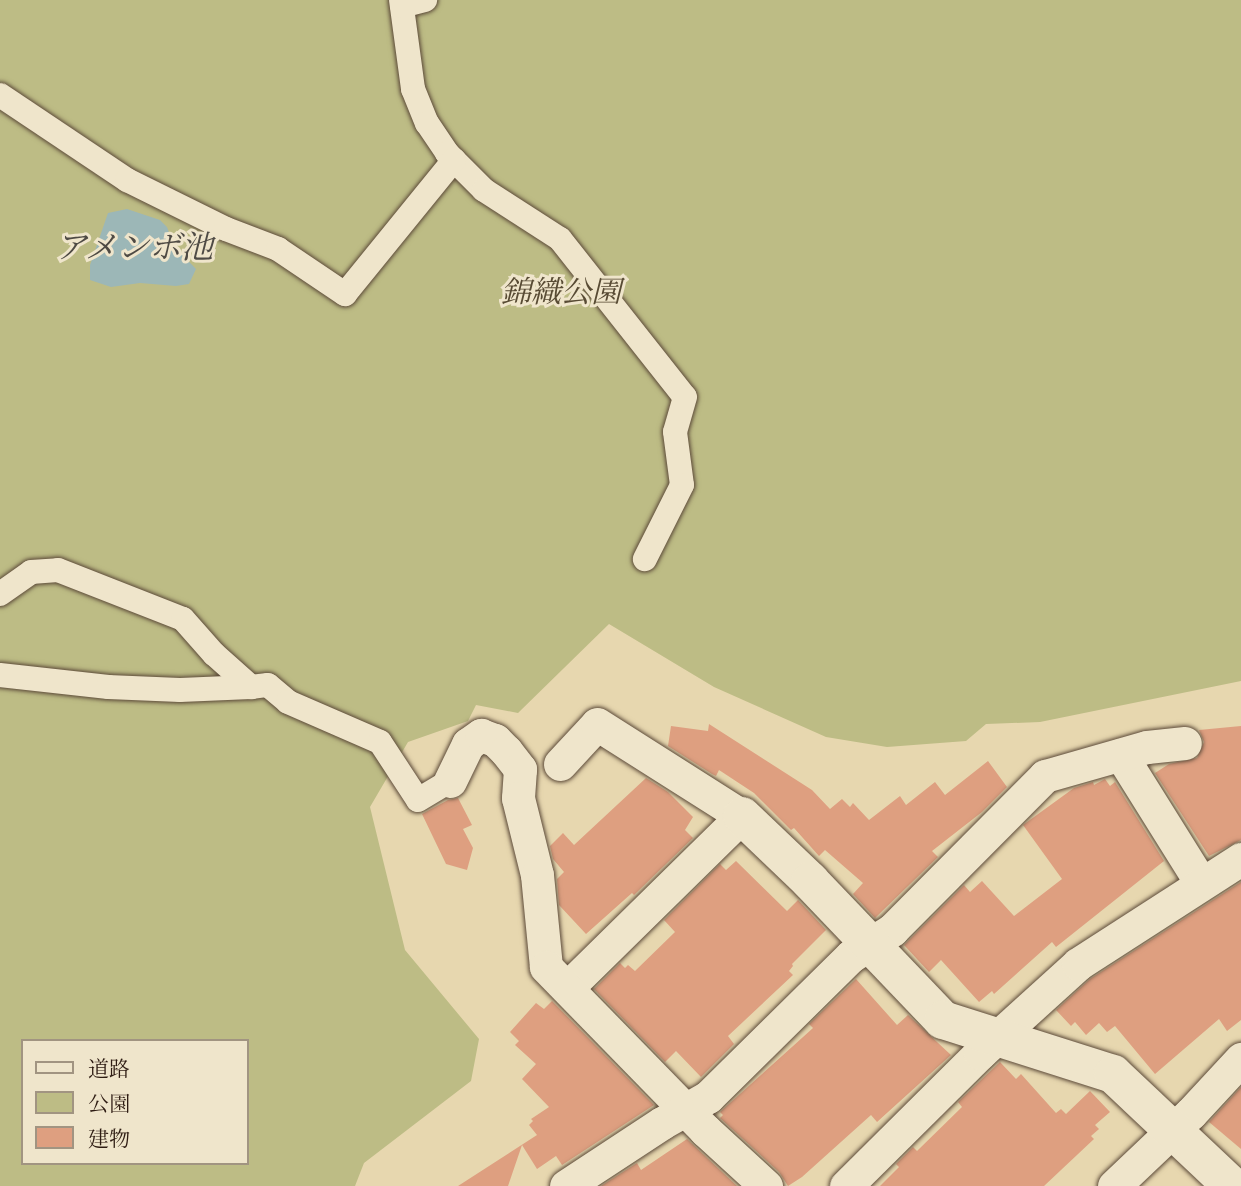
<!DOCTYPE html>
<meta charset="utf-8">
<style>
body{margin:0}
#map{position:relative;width:1241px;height:1186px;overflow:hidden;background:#e7d7af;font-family:"IM FELL DW Pica","Noto Serif JP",serif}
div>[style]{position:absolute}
.green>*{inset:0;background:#bdbc85}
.water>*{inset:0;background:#9cb7b7}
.building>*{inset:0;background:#de9f80}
.roads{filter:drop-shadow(0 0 2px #5c4a39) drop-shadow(0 0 2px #5c4a39)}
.pedestrian>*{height:24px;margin:-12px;padding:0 12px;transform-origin:12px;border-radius:12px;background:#efe5cb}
.minor>*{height:33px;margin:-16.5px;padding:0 16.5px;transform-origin:16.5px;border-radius:16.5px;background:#efe5cb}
.tertiary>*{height:38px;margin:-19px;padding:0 19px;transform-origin:19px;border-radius:19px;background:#efe5cb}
span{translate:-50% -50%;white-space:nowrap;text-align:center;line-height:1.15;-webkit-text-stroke:6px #efe5cb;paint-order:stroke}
.park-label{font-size:30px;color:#584b34;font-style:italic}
.water-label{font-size:32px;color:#4e4a44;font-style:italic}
.legend{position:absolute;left:21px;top:1039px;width:228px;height:126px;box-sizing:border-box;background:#efe5cb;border:2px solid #a19481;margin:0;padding:9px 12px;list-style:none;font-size:21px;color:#2d1b12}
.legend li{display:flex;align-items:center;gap:14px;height:35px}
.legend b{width:35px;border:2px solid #a19481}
</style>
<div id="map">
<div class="green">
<i style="clip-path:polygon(evenodd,0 0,1241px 0,1241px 681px,1040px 722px,986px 724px,966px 741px,887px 747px,826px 737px,714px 687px,609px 624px,518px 713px,476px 705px,468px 721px,408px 742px,370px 807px,405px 950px,479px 1039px,471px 1081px,364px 1163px,355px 1186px,0 1186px,0 0,23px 1041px,247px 1041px,247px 1163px,23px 1163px,23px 1041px)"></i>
</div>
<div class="water">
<i style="clip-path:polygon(127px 209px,160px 220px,167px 227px,174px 246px,196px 269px,189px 284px,176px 286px,140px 283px,111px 287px,90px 280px,90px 265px,108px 213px)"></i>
</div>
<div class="building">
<i style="clip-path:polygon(709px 724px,812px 790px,830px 809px,842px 799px,850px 807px,853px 803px,869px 820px,900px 796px,906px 805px,935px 782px,945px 795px,988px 761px,1007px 787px,982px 812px,932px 851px,938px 857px,875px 918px,853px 894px,863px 883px,825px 850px,819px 856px,794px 828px,791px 830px,754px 793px,719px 770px,716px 776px,712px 774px,668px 746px,671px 726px,708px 731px)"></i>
<i style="clip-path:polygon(1241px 726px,1241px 840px,1209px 856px,1155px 773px,1169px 764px,1197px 758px,1204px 742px,1199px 730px)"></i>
<i style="clip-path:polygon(646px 778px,668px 792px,693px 817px,685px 830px,693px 838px,634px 895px,632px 893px,586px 934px,559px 905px,557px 879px,564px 872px,553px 859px,550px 846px,563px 833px,574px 845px)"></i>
<i style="clip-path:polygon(1105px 779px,1110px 786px,1115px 782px,1164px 861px,1056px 947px,1052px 942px,994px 994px,992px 991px,979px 1002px,941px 960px,929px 972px,904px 945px,964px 885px,970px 892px,982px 881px,1014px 916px,1062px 879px,1023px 825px,1074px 788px,1093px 782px,1094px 785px)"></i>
<i style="clip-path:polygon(458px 798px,472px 825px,463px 829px,473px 848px,467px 870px,446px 864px,422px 814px,448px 800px)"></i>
<i style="clip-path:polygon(736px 861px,787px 911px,798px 900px,826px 930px,792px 964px,793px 966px,789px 971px,793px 975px,728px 1036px,734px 1044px,701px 1077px,676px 1051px,665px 1062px,594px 989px,620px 963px,625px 968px,628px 965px,635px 971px,675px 932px,664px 920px,720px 864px,726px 870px)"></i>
<i style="clip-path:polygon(1241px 882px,1241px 1020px,1227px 1031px,1219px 1019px,1155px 1074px,1115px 1026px,1107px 1032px,1099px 1023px,1086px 1035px,1075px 1022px,1071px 1026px,1056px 1010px,1090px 979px)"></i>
<i style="clip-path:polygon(856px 979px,897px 1025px,908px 1015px,951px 1055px,877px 1122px,871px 1115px,802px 1177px,788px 1186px,779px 1172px,720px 1118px,723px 1115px,720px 1112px,813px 1028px,809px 1024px)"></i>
<i style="clip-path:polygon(552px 1001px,654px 1105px,562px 1165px,556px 1156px,537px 1169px,522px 1145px,508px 1186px,458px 1186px,537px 1135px,529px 1125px,533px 1121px,531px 1119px,549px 1107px,522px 1079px,536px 1064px,515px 1045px,519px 1041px,510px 1032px,536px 1003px,544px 1009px)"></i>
<i style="clip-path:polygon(1000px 1062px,1016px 1079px,1021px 1074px,1056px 1113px,1061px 1109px,1066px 1114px,1090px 1091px,1110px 1112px,1095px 1125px,1099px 1129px,1091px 1136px,1094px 1139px,1044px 1186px,880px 1186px,899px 1167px,896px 1164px,913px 1147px,917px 1151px,962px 1107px,958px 1102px)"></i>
<i style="clip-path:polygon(1241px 1087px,1241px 1149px,1209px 1122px)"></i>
<i style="clip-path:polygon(687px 1139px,737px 1186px,601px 1186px,637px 1163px,641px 1170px)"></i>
</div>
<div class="roads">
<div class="pedestrian">
<i style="left:401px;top:0;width:90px;rotate:82.3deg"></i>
<i style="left:413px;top:89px;width:37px;rotate:68deg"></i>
<i style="left:427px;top:123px;width:36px;rotate:56deg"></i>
<i style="left:447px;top:153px;width:52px;rotate:45deg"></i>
<i style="left:484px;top:190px;width:90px;rotate:32.8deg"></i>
<i style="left:560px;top:239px;width:201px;rotate:51.7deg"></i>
<i style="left:685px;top:397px;width:36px;rotate:106deg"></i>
<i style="left:675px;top:432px;width:53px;rotate:82.5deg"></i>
<i style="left:682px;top:485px;width:83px;rotate:116.6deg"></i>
<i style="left:402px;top:6px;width:24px;rotate:-15deg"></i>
<i style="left:0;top:95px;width:153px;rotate:33.8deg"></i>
<i style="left:127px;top:180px;width:110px;rotate:26.3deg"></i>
<i style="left:226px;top:229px;width:56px;rotate:21deg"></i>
<i style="left:278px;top:249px;width:81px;rotate:33.9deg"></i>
<i style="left:345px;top:294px;width:173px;rotate:-50.9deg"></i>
<i style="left:0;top:594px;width:38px;rotate:-35deg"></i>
<i style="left:31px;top:572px;width:27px;rotate:-4deg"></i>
<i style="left:58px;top:570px;width:134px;rotate:21.4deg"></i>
<i style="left:183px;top:619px;width:47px;rotate:48.5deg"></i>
<i style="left:214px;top:654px;width:50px;rotate:41.7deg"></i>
<i style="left:251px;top:687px;width:17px;rotate:-7deg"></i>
<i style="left:268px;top:685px;width:26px;rotate:40deg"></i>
<i style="left:288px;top:702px;width:100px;rotate:23.5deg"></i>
<i style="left:380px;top:742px;width:69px;rotate:56.8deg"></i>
<i style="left:418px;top:800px;width:37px;rotate:-31deg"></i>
<i style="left:0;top:675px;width:109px;rotate:6.3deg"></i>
<i style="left:108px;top:687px;width:72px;rotate:2.4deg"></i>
<i style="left:180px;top:690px;width:71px;rotate:-2.4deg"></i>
</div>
<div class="minor">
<i style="left:1121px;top:755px;width:151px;rotate:58deg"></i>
<i style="left:560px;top:764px;width:54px;rotate:-47.2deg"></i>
<i style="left:597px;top:724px;width:172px;rotate:32.4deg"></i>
<i style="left:742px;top:816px;width:245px;rotate:135.5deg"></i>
<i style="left:450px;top:781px;width:41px;rotate:-64.1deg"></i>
<i style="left:468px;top:744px;width:16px;rotate:-35deg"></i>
<i style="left:481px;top:735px;width:15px;rotate:20deg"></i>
<i style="left:495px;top:740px;width:16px;rotate:45deg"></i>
<i style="left:506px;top:751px;width:23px;rotate:52deg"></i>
<i style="left:520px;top:769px;width:29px;rotate:94deg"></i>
<i style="left:518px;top:798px;width:79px;rotate:76.1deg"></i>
<i style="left:537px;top:875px;width:92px;rotate:84.4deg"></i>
<i style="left:546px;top:967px;width:228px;rotate:45.7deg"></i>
<i style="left:705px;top:1130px;width:83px;rotate:42.6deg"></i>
<i style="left:566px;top:1186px;width:115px;rotate:-33.3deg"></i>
<i style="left:662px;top:1123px;width:53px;rotate:-29.5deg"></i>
<i style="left:708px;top:1097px;width:201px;rotate:-44.6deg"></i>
<i style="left:851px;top:956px;width:49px;rotate:-32.4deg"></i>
<i style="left:892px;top:930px;width:217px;rotate:-45.2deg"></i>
<i style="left:1045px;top:776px;width:106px;rotate:-15.9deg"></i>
<i style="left:1147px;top:747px;width:38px;rotate:-6deg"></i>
<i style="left:846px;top:1186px;width:189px;rotate:-44.8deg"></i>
<i style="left:980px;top:1053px;width:132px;rotate:-42.2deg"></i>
<i style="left:1078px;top:964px;width:194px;rotate:-32.8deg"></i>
<i style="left:1114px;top:1186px;width:106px;rotate:-43.5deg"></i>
<i style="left:1191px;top:1113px;width:74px;rotate:-47.2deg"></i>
</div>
<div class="tertiary">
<i style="left:742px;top:816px;width:94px;rotate:43.7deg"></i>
<i style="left:810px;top:881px;width:192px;rotate:46.3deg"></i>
<i style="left:943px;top:1020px;width:178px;rotate:17.6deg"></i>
<i style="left:1113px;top:1074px;width:163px;rotate:43.3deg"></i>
</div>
</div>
<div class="park-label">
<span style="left:561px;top:294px">錦織公園</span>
</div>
<div class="water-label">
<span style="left:134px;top:249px">アメンボ池</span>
</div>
<ul class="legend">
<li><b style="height:9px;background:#efe5cb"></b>道路</li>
<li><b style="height:19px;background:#bdbc85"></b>公園</li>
<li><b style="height:19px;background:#de9f80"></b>建物</li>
</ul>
</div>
